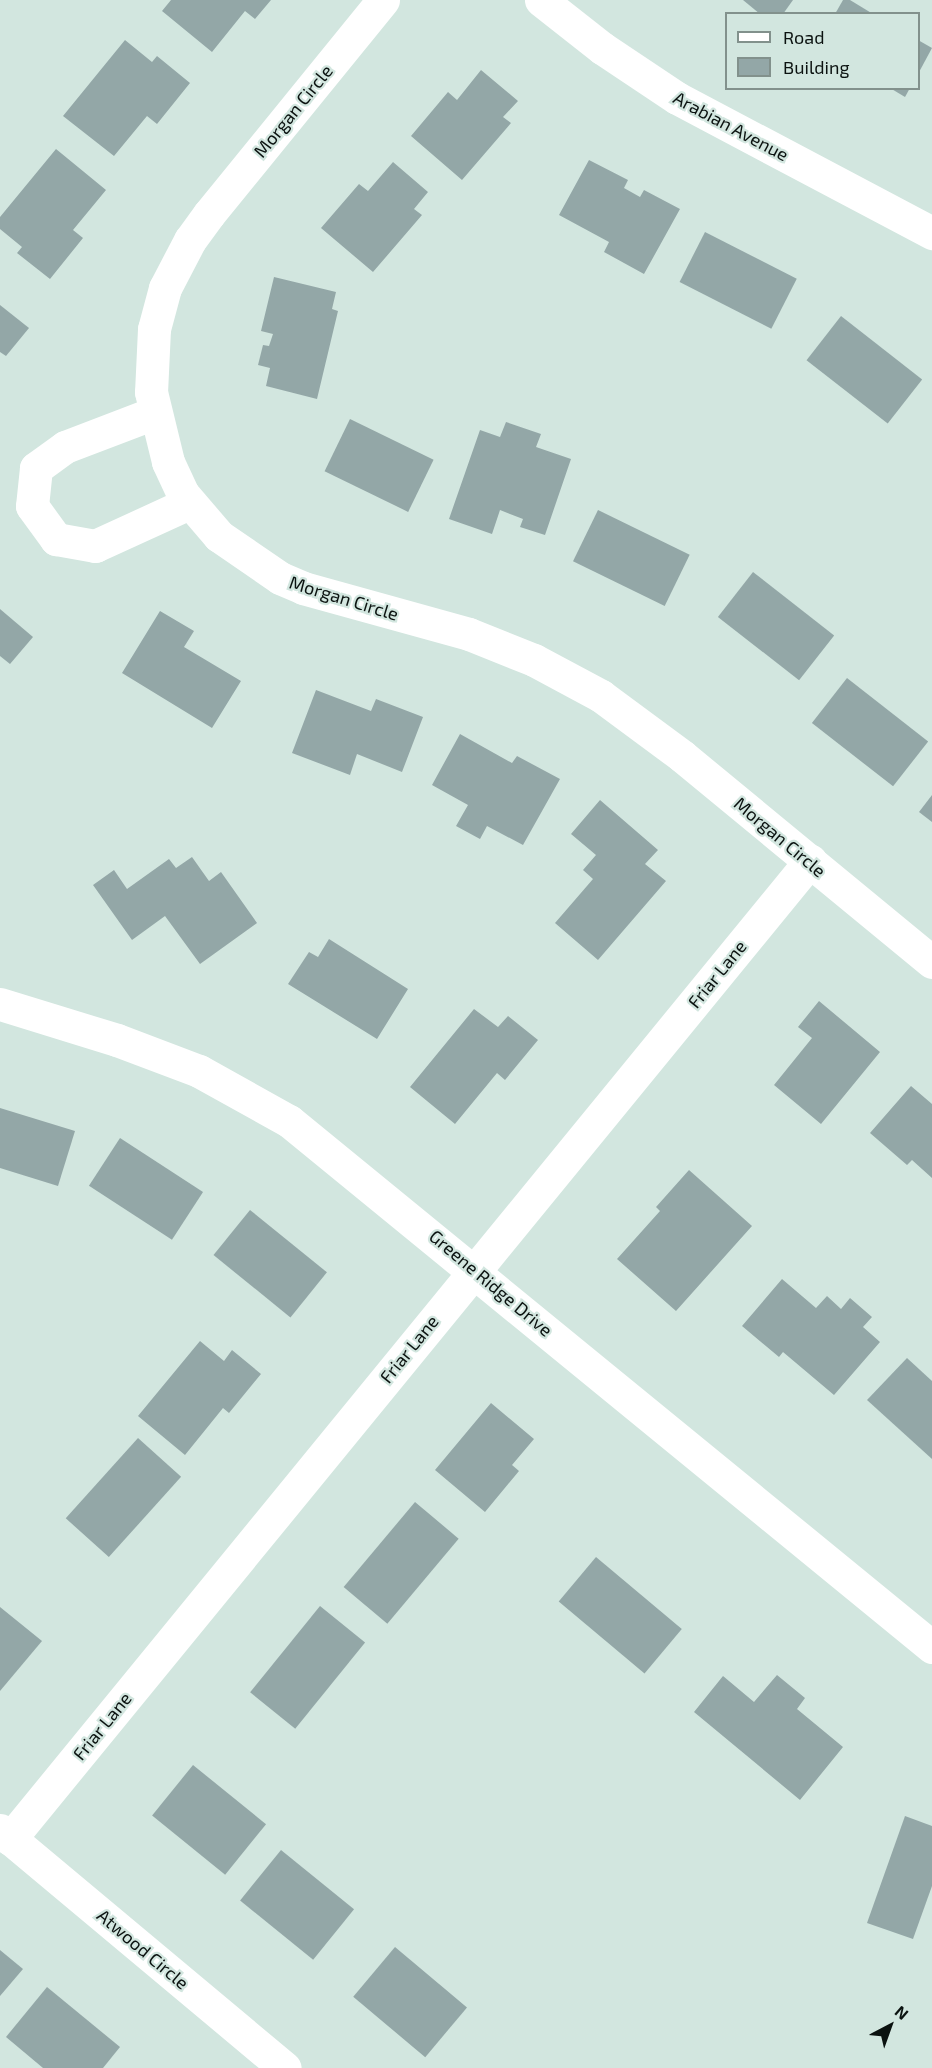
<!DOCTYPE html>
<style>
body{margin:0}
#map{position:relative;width:932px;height:2068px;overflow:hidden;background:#d2e6df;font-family:"Exo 2",sans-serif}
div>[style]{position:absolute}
.building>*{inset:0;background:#93a7a7;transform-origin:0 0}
.street>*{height:33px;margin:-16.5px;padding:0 16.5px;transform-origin:16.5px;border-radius:16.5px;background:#fff}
span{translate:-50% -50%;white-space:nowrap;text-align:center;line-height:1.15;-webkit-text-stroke:4.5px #d2e6df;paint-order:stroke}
.street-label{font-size:18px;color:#0b1210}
.legend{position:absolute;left:725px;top:12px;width:195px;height:78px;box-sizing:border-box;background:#d2e6df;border:2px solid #82918c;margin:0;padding:8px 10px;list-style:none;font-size:18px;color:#0b1210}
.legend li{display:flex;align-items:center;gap:12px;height:30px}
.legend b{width:30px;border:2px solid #82918c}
.north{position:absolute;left:860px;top:1996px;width:60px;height:60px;-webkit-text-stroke:4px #d2e6df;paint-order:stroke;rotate:41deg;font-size:16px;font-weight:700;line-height:24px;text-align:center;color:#0b1210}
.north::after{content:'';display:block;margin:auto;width:21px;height:27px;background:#0b1210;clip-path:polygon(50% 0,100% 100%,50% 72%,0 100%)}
</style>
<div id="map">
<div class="building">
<i style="clip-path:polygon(171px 0,271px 0,255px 19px,245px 11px,212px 52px,162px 11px)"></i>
<i style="clip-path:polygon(743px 0,793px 0,783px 14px,760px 14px)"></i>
<i style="clip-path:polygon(843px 0,850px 0,873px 14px,835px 14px)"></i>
<i style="clip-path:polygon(125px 40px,152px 62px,157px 56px,190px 83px,157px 124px,147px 116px,114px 156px,63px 116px)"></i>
<i style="clip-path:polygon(918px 40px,932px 48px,918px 74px)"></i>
<i style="clip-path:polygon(481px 70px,518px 101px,503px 117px,511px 123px,462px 180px,411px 136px,448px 92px,457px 100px)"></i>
<i style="clip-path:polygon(890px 88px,910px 88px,905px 97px)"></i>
<i style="clip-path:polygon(56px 149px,106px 190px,73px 230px,83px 238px,50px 279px,17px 253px,22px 247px,0 229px,0 217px)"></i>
<i style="clip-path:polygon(589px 160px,628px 180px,624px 188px,640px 197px,644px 190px,680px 209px,644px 274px,604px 252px,609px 242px,559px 215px)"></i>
<i style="clip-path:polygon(393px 162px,428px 192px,414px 209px,422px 215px,373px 272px,321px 228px,359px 184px,368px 191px)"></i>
<i style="left:705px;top:232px;width:103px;height:56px;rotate:27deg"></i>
<i style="clip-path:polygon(274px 277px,336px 292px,332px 309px,338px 311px,317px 399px,266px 386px,270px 368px,258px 365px,263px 345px,269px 346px,273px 334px,261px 331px)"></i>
<i style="clip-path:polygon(0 305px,29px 328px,6px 356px,0 352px)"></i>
<i style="left:841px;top:316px;width:103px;height:56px;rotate:38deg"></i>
<i style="left:350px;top:419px;width:93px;height:58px;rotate:26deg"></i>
<i style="clip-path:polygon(506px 422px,541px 434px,536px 447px,571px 459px,545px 535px,520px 527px,523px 519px,500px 510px,492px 534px,449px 519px,480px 430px,500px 437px)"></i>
<i style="left:598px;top:510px;width:102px;height:57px;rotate:26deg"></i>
<i style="left:753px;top:572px;width:103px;height:57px;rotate:38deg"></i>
<i style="clip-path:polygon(0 609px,33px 637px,10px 664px,0 656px)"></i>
<i style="clip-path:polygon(160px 611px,194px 631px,184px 647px,241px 681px,212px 728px,122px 673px)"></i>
<i style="left:847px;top:678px;width:103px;height:57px;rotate:38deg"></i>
<i style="clip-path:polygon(316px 690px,371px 711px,376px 699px,423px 717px,402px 772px,357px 754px,350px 775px,292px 753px)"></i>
<i style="clip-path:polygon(460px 734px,512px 763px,517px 756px,560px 779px,523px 845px,487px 826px,480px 839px,456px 826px,468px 805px,432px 785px)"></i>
<i style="clip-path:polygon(932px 795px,932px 822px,919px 812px)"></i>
<i style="clip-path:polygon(600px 800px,658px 850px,645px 864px,666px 881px,598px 960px,555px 923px,593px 879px,583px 870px,596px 855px,571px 834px)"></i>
<i style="clip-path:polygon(192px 857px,209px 881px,221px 872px,257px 923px,200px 964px,165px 916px,132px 940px,93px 885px,114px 870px,127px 889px,169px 859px,176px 868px)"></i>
<i style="clip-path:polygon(329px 939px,408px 989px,377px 1039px,288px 984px,309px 952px,318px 957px)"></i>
<i style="clip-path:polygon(819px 1001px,880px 1052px,821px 1124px,774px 1085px,812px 1038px,798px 1027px)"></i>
<i style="clip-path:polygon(474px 1009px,498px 1027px,508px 1016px,538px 1040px,505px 1080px,497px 1073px,455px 1124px,410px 1087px)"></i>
<i style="clip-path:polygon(911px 1086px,932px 1104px,932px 1178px,912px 1160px,907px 1165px,870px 1133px)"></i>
<i style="clip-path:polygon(0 1108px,75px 1131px,58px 1186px,0 1168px)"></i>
<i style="left:120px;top:1138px;width:99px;height:57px;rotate:33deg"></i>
<i style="clip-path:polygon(689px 1170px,752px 1226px,676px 1311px,617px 1259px,660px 1211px,656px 1207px)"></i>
<i style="left:250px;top:1210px;width:99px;height:58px;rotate:39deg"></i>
<i style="clip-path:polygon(782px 1279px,816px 1308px,827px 1296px,841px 1309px,850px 1298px,872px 1317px,863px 1327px,880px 1342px,834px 1395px,783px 1352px,779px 1357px,742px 1326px)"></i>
<i style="clip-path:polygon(200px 1341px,224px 1361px,232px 1350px,261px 1374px,229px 1413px,223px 1408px,185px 1455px,138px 1416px)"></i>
<i style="clip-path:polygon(907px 1358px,932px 1381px,932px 1459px,867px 1400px)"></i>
<i style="clip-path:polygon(491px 1403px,534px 1439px,512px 1465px,519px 1471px,485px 1512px,435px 1470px)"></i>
<i style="left:138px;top:1438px;width:58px;height:108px;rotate:42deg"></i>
<i style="left:415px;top:1502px;width:57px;height:111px;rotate:40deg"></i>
<i style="left:596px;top:1557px;width:112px;height:58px;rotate:40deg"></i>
<i style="left:320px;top:1606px;width:58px;height:111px;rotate:39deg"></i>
<i style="clip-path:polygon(0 1607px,42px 1641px,0 1691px)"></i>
<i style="clip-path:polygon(777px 1675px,805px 1698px,797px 1709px,843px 1747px,800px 1800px,694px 1712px,723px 1676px,754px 1702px)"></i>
<i style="left:193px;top:1765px;width:94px;height:65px;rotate:39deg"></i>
<i style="clip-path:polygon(905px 1816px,932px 1826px,932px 1886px,913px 1939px,867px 1923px)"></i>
<i style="left:281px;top:1850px;width:94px;height:65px;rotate:39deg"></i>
<i style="left:395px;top:1947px;width:94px;height:65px;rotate:40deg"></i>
<i style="clip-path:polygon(0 1950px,23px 1969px,0 1996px)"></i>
<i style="clip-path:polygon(47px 1987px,120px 2047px,103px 2068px,43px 2068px,6px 2037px)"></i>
</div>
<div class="street">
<i style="left:383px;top:0;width:276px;rotate:129.1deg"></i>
<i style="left:209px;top:214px;width:32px;rotate:126deg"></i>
<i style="left:190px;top:240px;width:54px;rotate:117.5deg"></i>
<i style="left:165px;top:288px;width:42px;rotate:105deg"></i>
<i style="left:154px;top:329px;width:63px;rotate:92.7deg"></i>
<i style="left:151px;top:392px;width:72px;rotate:76.3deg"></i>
<i style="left:168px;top:462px;width:35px;rotate:65deg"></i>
<i style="left:183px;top:494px;width:55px;rotate:49.4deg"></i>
<i style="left:219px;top:536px;width:74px;rotate:34.5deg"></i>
<i style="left:280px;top:578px;width:25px;rotate:23deg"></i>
<i style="left:303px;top:588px;width:172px;rotate:15.5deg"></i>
<i style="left:469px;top:634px;width:70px;rotate:21.8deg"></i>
<i style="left:534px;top:660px;width:76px;rotate:28.2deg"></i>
<i style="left:601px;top:696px;width:101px;rotate:36.5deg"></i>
<i style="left:682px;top:756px;width:324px;rotate:39.5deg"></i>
<i style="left:541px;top:0;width:78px;rotate:38.2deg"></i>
<i style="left:602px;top:48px;width:90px;rotate:33.7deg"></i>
<i style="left:677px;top:98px;width:289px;rotate:27.9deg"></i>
<i style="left:154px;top:413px;width:95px;rotate:159.1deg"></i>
<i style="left:65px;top:447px;width:36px;rotate:144deg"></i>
<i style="left:36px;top:468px;width:38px;rotate:96deg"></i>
<i style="left:32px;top:506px;width:41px;rotate:54deg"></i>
<i style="left:56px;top:539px;width:40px;rotate:10deg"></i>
<i style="left:95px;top:546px;width:103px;rotate:-24.6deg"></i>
<i style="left:0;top:1004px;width:122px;rotate:17.1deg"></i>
<i style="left:117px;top:1040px;width:88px;rotate:20.7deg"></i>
<i style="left:199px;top:1071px;width:103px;rotate:29.1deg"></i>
<i style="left:289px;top:1121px;width:831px;rotate:39.28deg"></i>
<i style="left:0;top:1830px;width:371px;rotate:39.9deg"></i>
<i style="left:10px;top:1839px;width:1264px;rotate:-50.72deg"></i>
</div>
<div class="street-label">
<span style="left:293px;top:111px;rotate:-51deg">Morgan Circle</span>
<span style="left:731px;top:126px;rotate:28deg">Arabian Avenue</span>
<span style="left:344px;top:598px;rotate:17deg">Morgan Circle</span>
<span style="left:780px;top:837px;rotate:40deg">Morgan Circle</span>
<span style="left:717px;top:974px;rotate:-51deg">Friar Lane</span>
<span style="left:491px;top:1283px;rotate:40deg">Greene Ridge Drive</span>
<span style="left:409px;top:1349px;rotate:-51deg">Friar Lane</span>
<span style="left:102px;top:1726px;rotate:-51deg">Friar Lane</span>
<span style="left:143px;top:1949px;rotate:40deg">Atwood Circle</span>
</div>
<ul class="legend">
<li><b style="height:8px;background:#fff"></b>Road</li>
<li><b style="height:16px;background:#93a7a7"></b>Building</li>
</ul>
<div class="north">N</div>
</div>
